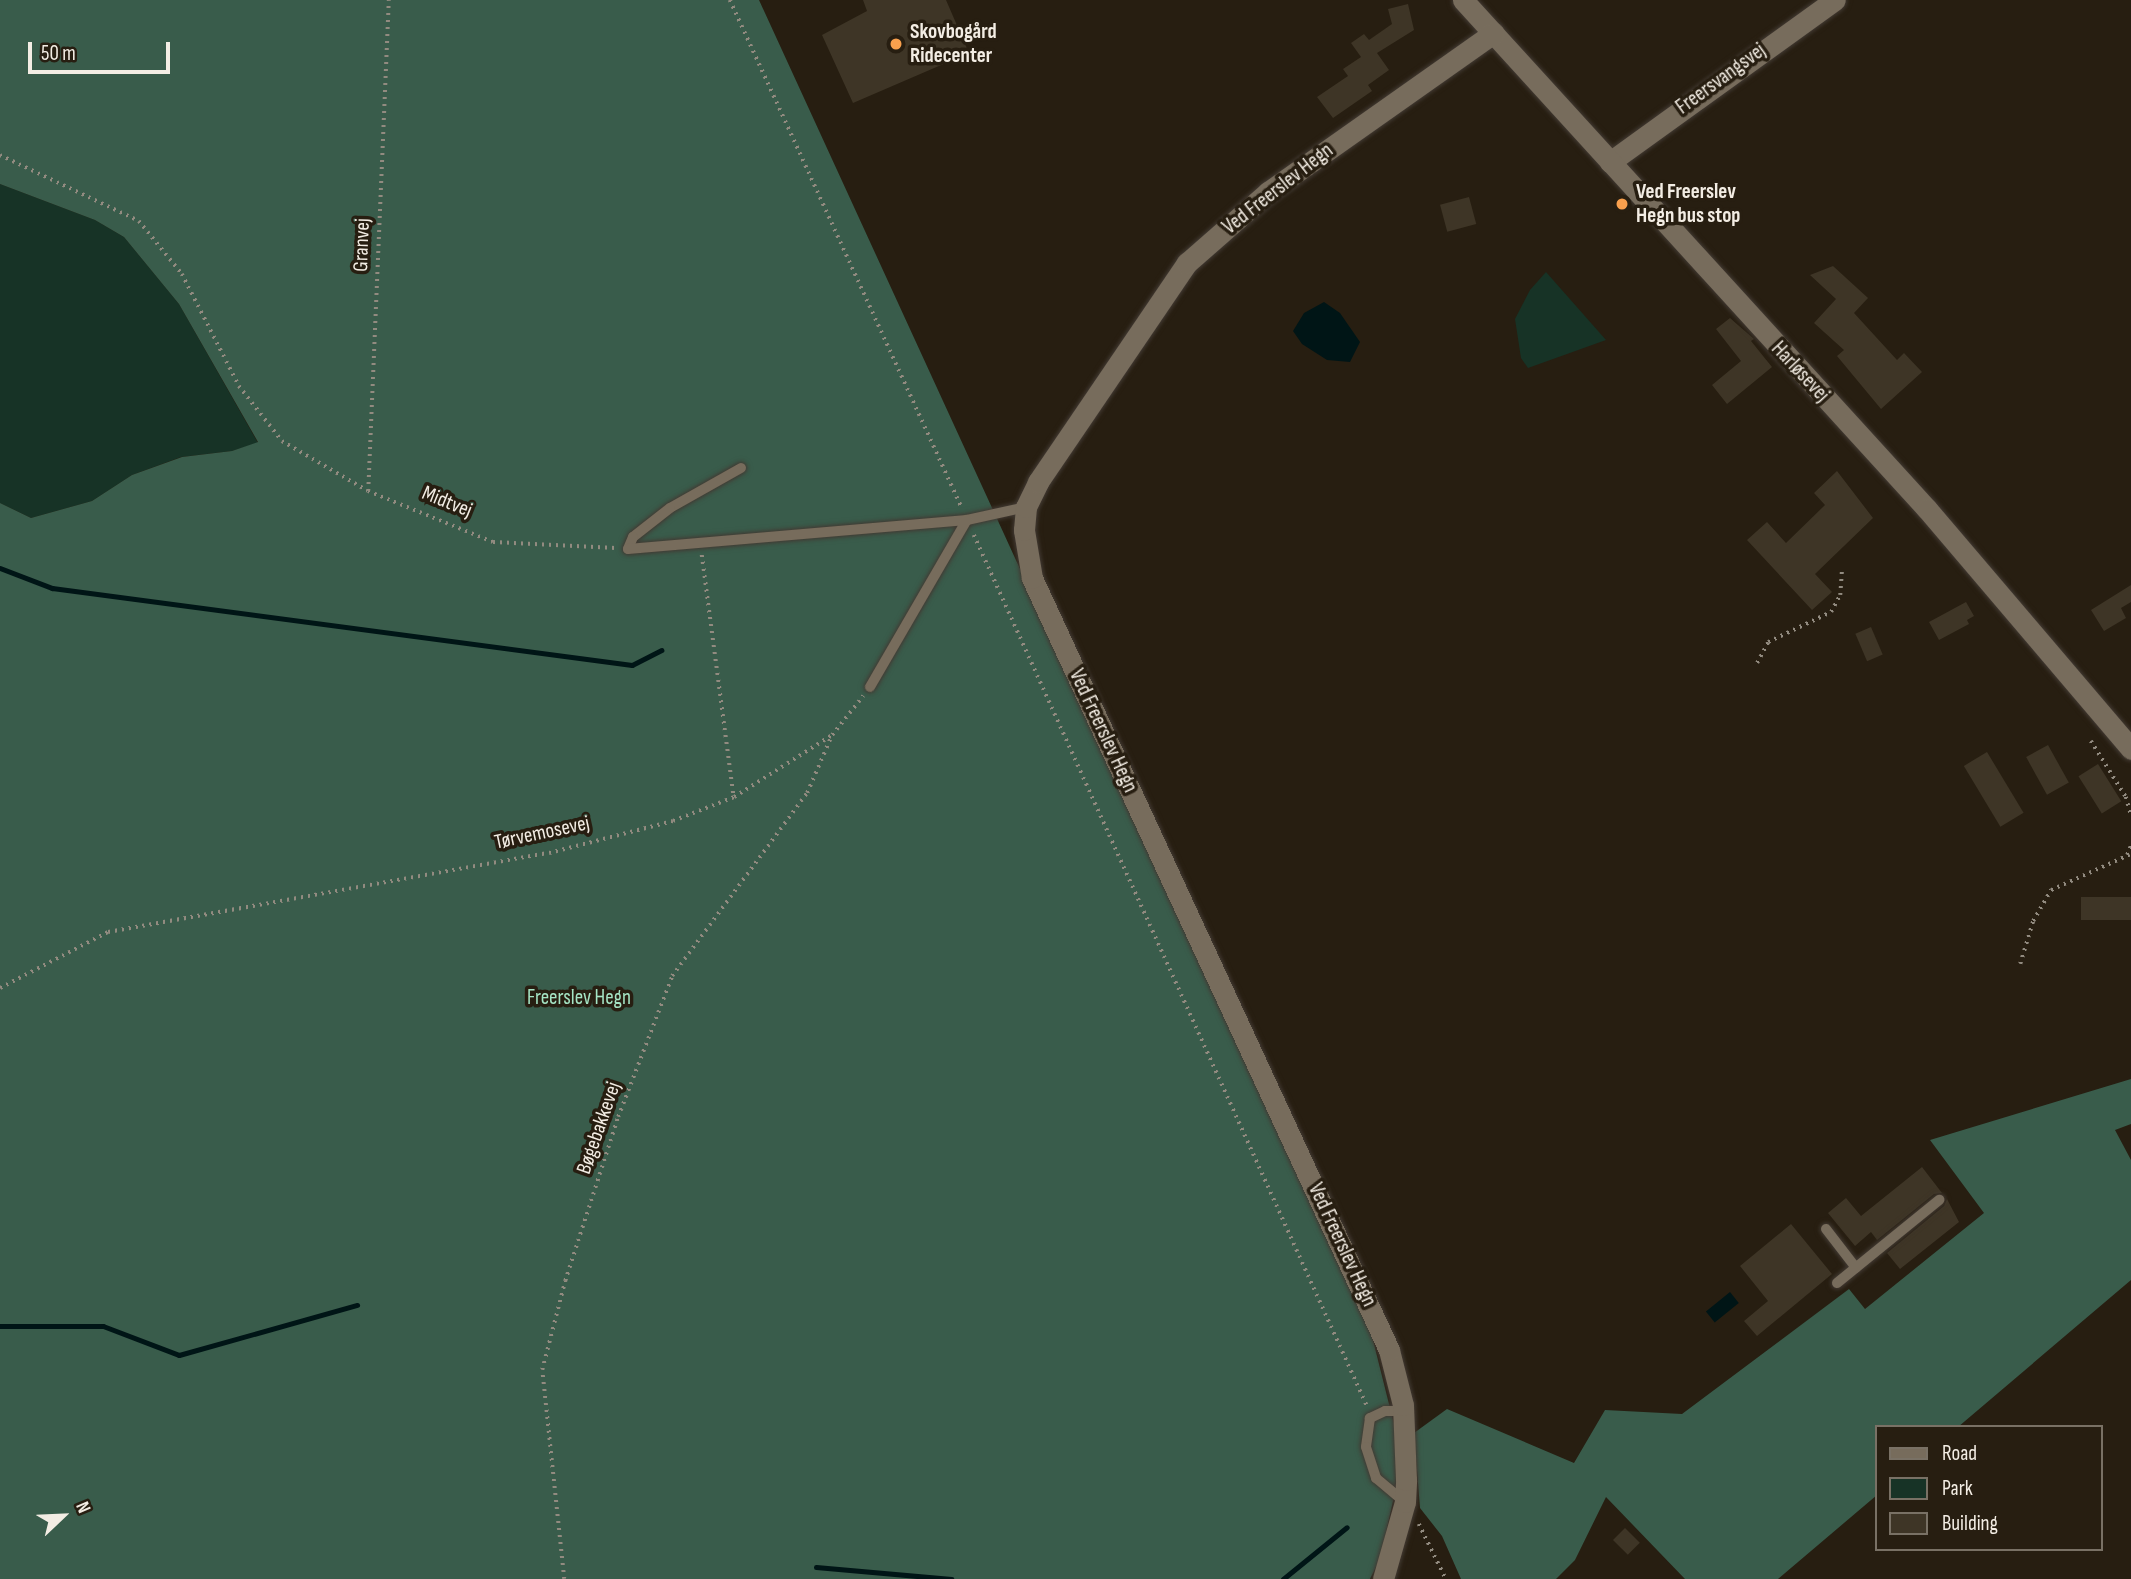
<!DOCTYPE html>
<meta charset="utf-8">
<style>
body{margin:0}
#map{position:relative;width:2131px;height:1579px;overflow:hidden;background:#271e11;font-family:"Sofia Sans Condensed",sans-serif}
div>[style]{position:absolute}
.green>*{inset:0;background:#173326}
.forest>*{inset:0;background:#395c4b}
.water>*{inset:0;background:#001516;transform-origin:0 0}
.stream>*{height:5px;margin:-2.5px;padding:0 2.5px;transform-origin:2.5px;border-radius:2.5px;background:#001516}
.building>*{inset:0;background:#3e3526;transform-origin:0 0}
.path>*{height:3.5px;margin-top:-1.75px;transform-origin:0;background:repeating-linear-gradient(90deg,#928b80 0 2px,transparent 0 7px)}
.roads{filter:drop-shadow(0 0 2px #423a33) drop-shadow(0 0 2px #423a33)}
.service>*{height:10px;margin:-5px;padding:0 5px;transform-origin:5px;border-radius:5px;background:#776c5c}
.minor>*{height:21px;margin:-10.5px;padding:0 10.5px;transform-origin:10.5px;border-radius:10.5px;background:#776c5c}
.tertiary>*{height:21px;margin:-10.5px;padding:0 10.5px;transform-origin:10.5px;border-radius:10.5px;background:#776c5c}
.dots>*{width:19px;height:19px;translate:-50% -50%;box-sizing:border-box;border:4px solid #271e11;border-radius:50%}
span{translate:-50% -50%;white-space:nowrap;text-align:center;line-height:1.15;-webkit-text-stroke:7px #271e11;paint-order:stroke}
.poi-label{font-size:21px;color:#f3ede4;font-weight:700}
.left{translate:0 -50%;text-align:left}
.street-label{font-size:21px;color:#f3ede4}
.park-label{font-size:21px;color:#a5e5c5}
.legend{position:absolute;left:1875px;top:1425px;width:228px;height:126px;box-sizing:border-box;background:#271e11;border:2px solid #797165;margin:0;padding:9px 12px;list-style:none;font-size:21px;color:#f3ede4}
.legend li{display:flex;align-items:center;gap:14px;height:35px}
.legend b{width:35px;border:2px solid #797165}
.north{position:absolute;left:28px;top:1481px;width:70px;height:70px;-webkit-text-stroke:5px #271e11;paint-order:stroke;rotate:67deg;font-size:19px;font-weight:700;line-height:28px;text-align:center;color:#f3ede4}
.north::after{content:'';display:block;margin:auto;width:24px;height:32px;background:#f3ede4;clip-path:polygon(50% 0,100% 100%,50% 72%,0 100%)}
.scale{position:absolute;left:28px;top:42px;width:142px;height:32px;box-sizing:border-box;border:4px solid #f3ede4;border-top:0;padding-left:9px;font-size:21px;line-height:24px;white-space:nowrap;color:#f3ede4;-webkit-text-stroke:5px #271e11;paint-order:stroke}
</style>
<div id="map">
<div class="green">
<i style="clip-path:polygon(0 184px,95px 220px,124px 237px,179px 304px,258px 443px,232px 451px,181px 457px,132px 475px,92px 501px,31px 518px,0 503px)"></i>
<i style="clip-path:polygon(1546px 272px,1606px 340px,1528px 368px,1521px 358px,1515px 319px,1530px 290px)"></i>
</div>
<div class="forest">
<i style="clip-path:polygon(0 0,759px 0,1372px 1336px,1395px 1428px,1396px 1488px,1380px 1559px,1370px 1579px,0 1579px,0 503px,31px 518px,92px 501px,132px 475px,182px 457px,232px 451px,258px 442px,179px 304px,124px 237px,95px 220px,0 184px)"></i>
<i style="clip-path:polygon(2131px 1079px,2131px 1124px,2115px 1130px,2131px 1160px,2131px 1280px,1958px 1427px,1877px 1427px,1877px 1495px,1778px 1579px,1685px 1579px,1606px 1497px,1575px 1560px,1556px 1579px,1461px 1579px,1442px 1536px,1420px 1508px,1414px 1433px,1447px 1409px,1574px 1463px,1605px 1410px,1682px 1414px,1849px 1289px,1865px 1309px,1984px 1213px,1930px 1140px)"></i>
</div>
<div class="water">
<i style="clip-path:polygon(1324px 302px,1340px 313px,1360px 342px,1350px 362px,1327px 360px,1302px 344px,1293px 331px,1304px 313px)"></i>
<i style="left:1730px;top:1292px;width:14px;height:31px;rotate:51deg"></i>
</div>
<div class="stream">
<i style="left:0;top:568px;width:56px;rotate:21deg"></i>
<i style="left:52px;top:588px;width:585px;rotate:7.56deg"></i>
<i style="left:632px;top:665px;width:33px;rotate:-27deg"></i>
<i style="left:0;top:1326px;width:103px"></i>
<i style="left:103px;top:1326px;width:81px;rotate:20.9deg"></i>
<i style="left:179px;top:1355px;width:185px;rotate:-15.7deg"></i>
<i style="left:816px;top:1567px;width:136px;rotate:5.1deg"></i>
<i style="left:1283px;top:1579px;width:82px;rotate:-39.1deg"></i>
</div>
<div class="building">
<i style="clip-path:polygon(863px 0,946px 0,969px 53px,853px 103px,822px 35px,867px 11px)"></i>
<i style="clip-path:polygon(1408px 4px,1414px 30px,1377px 53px,1389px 70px,1368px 85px,1372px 91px,1333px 118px,1317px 97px,1348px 76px,1343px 69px,1361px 57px,1351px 43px,1364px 34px,1369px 40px,1392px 24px,1388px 9px)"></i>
<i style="left:1469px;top:197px;width:28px;height:30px;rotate:75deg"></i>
<i style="clip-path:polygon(1833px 266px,1868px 298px,1854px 313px,1897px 360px,1904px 353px,1922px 372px,1881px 409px,1837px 356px,1844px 350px,1814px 323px,1836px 299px,1810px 275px)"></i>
<i style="clip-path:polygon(1730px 318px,1754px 339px,1751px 341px,1772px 367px,1727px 404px,1712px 385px,1741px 361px,1716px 329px)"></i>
<i style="clip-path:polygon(1837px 471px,1873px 518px,1815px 574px,1832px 592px,1812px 610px,1747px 540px,1767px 522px,1786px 543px,1825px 505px,1814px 493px)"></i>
<i style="clip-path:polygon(2131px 585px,2131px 602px,2121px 608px,2126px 618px,2104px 631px,2091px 610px)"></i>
<i style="clip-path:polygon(1966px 602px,1974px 616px,1967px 620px,1969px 624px,1939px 640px,1929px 622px)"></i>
<i style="left:1871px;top:627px;width:30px;height:17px;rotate:67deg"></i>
<i style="left:2048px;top:745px;width:43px;height:25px;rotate:61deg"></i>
<i style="left:1987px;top:752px;width:71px;height:27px;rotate:59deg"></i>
<i style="left:2098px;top:764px;width:44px;height:23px;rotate:58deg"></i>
<i style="left:2131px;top:897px;width:23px;height:50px;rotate:90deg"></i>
<i style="clip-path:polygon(1922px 1167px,1942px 1193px,1934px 1194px,1877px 1240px,1871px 1232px,1855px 1246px,1828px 1213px,1846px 1198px,1861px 1216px)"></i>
<i style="clip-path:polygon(1947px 1199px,1959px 1222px,1900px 1269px,1887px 1253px,1944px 1206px)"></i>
<i style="clip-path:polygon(1791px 1224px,1832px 1274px,1757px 1336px,1744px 1321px,1768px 1301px,1740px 1266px)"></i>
<i style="left:1625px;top:1528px;width:21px;height:17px;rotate:45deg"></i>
</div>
<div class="path">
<i style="left:730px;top:0;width:556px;rotate:65.46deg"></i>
<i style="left:0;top:155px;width:154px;rotate:25.4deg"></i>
<i style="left:139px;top:221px;width:68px;rotate:50.9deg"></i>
<i style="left:182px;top:274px;width:126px;rotate:63deg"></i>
<i style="left:239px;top:386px;width:70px;rotate:52deg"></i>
<i style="left:282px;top:441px;width:99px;rotate:30.2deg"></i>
<i style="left:368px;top:491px;width:135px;rotate:22.2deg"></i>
<i style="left:493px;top:542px;width:123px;rotate:2.8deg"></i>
<i style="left:368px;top:491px;width:491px;rotate:-87.6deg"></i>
<i style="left:974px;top:535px;width:956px;rotate:65.71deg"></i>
<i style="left:702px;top:555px;width:244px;rotate:82.5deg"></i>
<i style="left:1757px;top:663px;width:24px;rotate:-62deg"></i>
<i style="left:1768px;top:642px;width:70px;rotate:-25.5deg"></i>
<i style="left:1831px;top:612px;width:19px;rotate:-62deg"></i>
<i style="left:1840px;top:595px;width:26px;rotate:-86deg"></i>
<i style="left:2091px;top:741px;width:66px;rotate:58deg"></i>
<i style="left:2126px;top:797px;width:18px;rotate:74deg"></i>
<i style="left:2127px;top:855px;width:11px;rotate:-68deg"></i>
<i style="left:2020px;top:964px;width:45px;rotate:-73.2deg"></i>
<i style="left:2033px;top:921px;width:36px;rotate:-60deg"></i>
<i style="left:2051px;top:890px;width:88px;rotate:-24.2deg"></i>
<i style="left:0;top:988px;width:122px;rotate:-27.4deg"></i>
<i style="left:108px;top:932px;width:448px;rotate:-10.2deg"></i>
<i style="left:549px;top:853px;width:128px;rotate:-14.5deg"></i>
<i style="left:673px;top:821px;width:66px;rotate:-21.5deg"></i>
<i style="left:734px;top:797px;width:116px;rotate:-32.3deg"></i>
<i style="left:832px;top:735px;width:50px;rotate:-51.5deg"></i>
<i style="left:1419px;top:1524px;width:61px;rotate:63.9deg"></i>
<i style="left:564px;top:1579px;width:210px;rotate:-96deg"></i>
<i style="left:542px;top:1370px;width:92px;rotate:-75.5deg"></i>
<i style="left:565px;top:1281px;width:172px;rotate:-72.1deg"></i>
<i style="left:618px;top:1117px;width:151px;rotate:-69deg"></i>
<i style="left:672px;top:976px;width:227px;rotate:-53.6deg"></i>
<i style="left:807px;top:793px;width:61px;rotate:-66.8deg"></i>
</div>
<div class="roads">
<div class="service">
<i style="left:741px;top:468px;width:81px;rotate:150.6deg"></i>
<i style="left:670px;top:508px;width:47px;rotate:141.9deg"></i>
<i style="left:633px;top:537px;width:13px;rotate:113deg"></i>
<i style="left:628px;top:549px;width:340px;rotate:-4.9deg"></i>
<i style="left:967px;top:520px;width:60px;rotate:-12.4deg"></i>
<i style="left:870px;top:687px;width:193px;rotate:-59.9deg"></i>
<i style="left:1826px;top:1229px;width:49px;rotate:52.4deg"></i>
<i style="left:1837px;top:1283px;width:132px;rotate:-39.1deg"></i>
<i style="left:1403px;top:1411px;width:18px;rotate:180deg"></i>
<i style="left:1385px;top:1411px;width:17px;rotate:155deg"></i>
<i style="left:1370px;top:1418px;width:29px;rotate:98deg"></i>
<i style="left:1366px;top:1447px;width:33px;rotate:72deg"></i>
<i style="left:1376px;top:1478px;width:38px;rotate:40deg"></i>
</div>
<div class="minor">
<i style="left:1610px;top:162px;width:277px;rotate:-35.8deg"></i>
</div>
<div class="tertiary">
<i style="left:1463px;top:0;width:689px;rotate:47.65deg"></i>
<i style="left:1927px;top:509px;width:315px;rotate:49.6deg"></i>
<i style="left:1383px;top:1579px;width:80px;rotate:-74.1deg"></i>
<i style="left:1405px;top:1502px;width:22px;rotate:-87deg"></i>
<i style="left:1406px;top:1480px;width:75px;rotate:-92.3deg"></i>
<i style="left:1403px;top:1405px;width:57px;rotate:-104.3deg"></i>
<i style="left:1389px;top:1350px;width:851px;rotate:-114.82deg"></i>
<i style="left:1032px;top:578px;width:49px;rotate:-99.5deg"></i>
<i style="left:1024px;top:530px;width:23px;rotate:-85deg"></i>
<i style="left:1026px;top:507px;width:28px;rotate:-64deg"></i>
<i style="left:1038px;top:482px;width:265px;rotate:-55.8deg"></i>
<i style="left:1187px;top:263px;width:108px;rotate:-41.2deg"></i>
<i style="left:1268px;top:192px;width:276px;rotate:-35.2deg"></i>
</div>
</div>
<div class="dots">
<i style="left:896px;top:44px;background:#f9a04d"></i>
<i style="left:1622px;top:204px;background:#f9a04d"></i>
</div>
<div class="poi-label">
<span class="left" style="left:910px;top:44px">Skovbogård<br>Ridecenter</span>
<span class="left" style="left:1636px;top:204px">Ved Freerslev<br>Hegn bus stop</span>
</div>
<div class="street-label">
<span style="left:1721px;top:79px;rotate:-36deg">Freersvangsvej</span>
<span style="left:1278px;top:189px;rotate:-38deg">Ved Freerslev Hegn</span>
<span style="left:362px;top:245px;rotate:-88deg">Granvej</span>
<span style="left:1800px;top:372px;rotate:47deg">Harløsevej</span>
<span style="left:447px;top:502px;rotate:22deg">Midtvej</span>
<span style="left:1103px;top:731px;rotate:65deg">Ved Freerslev Hegn</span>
<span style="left:542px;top:833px;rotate:-12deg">Tørvemosevej</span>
<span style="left:599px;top:1128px;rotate:-71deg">Bøgebakkevej</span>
<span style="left:1342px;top:1245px;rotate:65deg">Ved Freerslev Hegn</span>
</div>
<div class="park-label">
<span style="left:579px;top:998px">Freerslev Hegn</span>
</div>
<ul class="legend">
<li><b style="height:9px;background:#776c5c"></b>Road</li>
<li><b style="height:19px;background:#173326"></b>Park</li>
<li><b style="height:19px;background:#3e3526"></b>Building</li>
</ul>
<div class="north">N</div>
<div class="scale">50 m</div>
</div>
